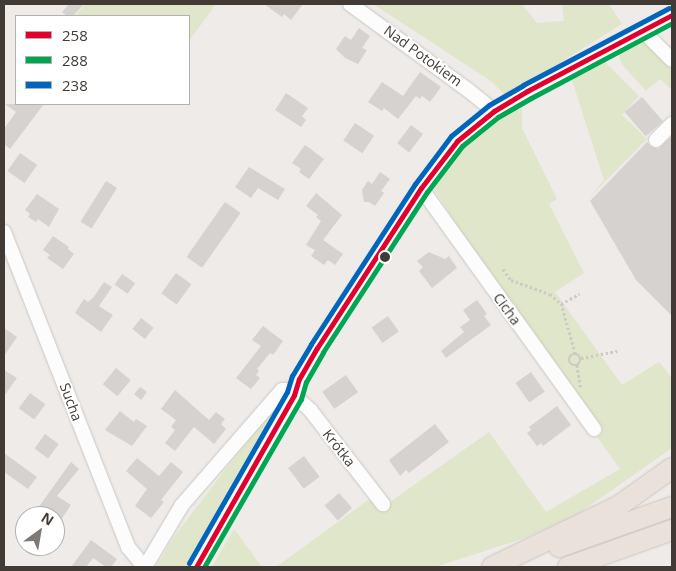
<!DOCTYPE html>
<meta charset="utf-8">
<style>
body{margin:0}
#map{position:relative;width:676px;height:571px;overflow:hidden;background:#eeebe8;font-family:"Open Sans",sans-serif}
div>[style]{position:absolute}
.green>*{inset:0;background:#e0e6ca}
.building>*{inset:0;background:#d6d2cf;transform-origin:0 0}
.path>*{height:2.5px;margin-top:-1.25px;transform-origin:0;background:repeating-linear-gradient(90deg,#ccc9c6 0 2.5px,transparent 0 5px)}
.path>.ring{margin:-1.25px;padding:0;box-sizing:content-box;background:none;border:2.5px solid #ccc9c6;border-radius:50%}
.roads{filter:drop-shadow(0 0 1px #cac7c4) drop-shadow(0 0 1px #cac7c4)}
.minor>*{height:14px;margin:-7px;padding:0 7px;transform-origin:7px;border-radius:7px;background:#fcfcfc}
.highway>*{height:20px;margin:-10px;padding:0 10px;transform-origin:10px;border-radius:10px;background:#e9e1da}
.bus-1>*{height:5px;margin:-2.5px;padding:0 2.5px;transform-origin:2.5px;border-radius:2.5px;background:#e4002b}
.bus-2>*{height:5px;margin:-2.5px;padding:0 2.5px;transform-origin:2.5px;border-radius:2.5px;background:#00a651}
.bus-3>*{height:5px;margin:-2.5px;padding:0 2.5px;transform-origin:2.5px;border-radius:2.5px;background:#0065bd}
.dots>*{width:14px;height:14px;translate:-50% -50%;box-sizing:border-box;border:2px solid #fff;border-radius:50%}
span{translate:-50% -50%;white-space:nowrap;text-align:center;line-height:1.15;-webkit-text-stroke:4px #fff;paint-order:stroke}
.street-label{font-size:14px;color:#423b35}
.frame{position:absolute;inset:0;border:5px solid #423b35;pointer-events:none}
.legend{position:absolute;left:15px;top:15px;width:175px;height:90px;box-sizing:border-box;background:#fff;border:1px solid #b3b1ae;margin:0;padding:6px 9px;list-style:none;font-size:15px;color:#423b35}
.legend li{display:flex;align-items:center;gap:10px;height:25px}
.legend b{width:25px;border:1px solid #b3b1ae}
.north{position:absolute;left:15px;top:506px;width:50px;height:50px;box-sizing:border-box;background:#fff;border:1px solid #b3b1ae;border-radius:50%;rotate:32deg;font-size:14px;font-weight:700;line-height:20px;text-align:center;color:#423b35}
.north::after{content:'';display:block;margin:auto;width:18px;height:22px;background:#7e7974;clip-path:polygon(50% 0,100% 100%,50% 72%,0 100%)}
</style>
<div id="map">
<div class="green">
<i style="clip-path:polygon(85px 4px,216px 4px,189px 41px,189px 16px,75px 16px)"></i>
<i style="clip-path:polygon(373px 4px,522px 4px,537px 23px,564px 21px,562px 4px,609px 4px,622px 24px,506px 96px,491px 81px)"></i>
<i style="clip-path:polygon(640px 40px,653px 48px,672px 67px,672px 90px,660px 79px,646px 91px,621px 63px,618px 51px)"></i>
<i style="clip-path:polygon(603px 60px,639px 96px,622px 115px,647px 139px,589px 198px,604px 180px,572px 80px,574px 76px)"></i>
<i style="clip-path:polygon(522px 109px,522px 128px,557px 199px,549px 204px,584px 273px,555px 292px,622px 385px,659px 362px,672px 378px,672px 448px,575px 516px,525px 538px,435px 567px,276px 567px,371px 498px,380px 509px,489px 432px,546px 512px,620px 469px,597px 437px,603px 432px,589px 409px,475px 254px,433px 187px,444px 167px,486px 125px,505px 111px)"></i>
<i style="clip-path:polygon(283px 395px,281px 403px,190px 567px,156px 567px,176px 534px)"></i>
<i style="clip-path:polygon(234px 529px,262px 567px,212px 567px)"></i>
</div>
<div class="building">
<i style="clip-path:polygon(69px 4px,84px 4px,73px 16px,67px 16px,62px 12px)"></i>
<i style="clip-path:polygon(264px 4px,303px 4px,291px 20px,284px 14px,282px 17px)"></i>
<i style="clip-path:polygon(359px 28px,370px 36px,362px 48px,367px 50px,358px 64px,345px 58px,336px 49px,345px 36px,351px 40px)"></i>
<i style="clip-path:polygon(420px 72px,441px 87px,430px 102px,422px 96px,420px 99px,416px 96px,398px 119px,384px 108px,382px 111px,368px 102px,382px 82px,403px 96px)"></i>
<i style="clip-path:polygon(286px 93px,308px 108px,302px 116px,306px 120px,301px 127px,275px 110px)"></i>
<i style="left:642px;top:97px;width:32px;height:23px;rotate:49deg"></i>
<i style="clip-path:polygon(5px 104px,44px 104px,10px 149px,4px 144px,4px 129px,16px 112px)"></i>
<i style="left:355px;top:123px;width:23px;height:21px;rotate:34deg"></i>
<i style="left:411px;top:125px;width:15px;height:23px;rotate:37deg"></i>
<i style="clip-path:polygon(672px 136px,672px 316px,636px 280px,590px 201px,647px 142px,650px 146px,658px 149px)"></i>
<i style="clip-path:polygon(305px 145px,324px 159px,309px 179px,299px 172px,301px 169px,292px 163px)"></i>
<i style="left:20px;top:153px;width:21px;height:22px;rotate:35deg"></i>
<i style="clip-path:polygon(249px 167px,285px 189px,278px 200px,258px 188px,251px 198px,235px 187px)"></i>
<i style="clip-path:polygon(380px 172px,390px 179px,381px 191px,384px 193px,375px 206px,369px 202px,364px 202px,362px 190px,368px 181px,372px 184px)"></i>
<i style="left:106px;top:181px;width:13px;height:48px;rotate:32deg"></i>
<i style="clip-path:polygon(316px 193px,342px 215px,323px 240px,343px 254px,335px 265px,328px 260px,324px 265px,311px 256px,315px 250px,306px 245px,321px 221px,316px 217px,318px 215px,306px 206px)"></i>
<i style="clip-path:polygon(37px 194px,59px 209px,49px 227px,38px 219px,36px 222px,28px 217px,30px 214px,25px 210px)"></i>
<i style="left:225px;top:202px;width:19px;height:67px;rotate:35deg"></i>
<i style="clip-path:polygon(53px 236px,69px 247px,68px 249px,74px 254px,63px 269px,47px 258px,50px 255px,43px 250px)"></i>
<i style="clip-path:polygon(429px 252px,445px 259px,449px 256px,457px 268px,432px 288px,419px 271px,423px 267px,417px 261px)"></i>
<i style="left:176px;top:273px;width:19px;height:25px;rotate:36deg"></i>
<i style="left:122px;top:274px;width:16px;height:13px;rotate:35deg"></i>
<i style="clip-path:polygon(104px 282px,112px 287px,99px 306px,113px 315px,101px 332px,75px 313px,84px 299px,88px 302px,93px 298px)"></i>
<i style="clip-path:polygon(477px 300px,487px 314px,484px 316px,491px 325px,446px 358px,441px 351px,464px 332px,460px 327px,470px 320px,463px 310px)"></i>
<i style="left:388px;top:316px;width:19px;height:20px;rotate:55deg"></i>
<i style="left:141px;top:318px;width:16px;height:14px;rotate:38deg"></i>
<i style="clip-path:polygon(263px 326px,283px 341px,273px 355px,270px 353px,257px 369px,259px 371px,256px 375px,260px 378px,251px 389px,236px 378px,261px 346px,252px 340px)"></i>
<i style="clip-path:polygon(4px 328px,17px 337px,4px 356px)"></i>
<i style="left:116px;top:368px;width:19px;height:21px;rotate:39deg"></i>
<i style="clip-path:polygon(4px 370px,17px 378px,4px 396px)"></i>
<i style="left:531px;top:372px;width:24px;height:19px;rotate:55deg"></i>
<i style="left:346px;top:375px;width:21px;height:29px;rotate:55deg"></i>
<i style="clip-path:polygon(140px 387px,147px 392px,141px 400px,134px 394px)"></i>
<i style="clip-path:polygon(175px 390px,209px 420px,216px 412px,225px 419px,221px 424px,226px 429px,214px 444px,194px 427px,175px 451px,165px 443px,175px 430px,171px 427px,176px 420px,161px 409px)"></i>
<i style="left:30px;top:393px;width:19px;height:19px;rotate:36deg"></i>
<i style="clip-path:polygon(557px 406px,571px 425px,543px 446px,541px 443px,537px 446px,527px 433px,531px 430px,529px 427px)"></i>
<i style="clip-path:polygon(120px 411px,134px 422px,136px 419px,147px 426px,132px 446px,105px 430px)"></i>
<i style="clip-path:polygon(435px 424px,449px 442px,409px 473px,406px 470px,400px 476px,389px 460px)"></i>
<i style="left:45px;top:434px;width:17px;height:18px;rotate:36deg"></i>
<i style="clip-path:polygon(4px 453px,37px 477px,28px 489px,4px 472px)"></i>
<i style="left:304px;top:456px;width:26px;height:20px;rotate:53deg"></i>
<i style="clip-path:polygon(137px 458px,159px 476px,171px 462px,183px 472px,161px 500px,164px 502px,151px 518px,135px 506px,147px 489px,126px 471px)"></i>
<i style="clip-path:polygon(71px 462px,79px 469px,57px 496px,71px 505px,59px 523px,55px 520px,55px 516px,49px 516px,38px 508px)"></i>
<i style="left:339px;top:493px;width:20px;height:19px;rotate:49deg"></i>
<i style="clip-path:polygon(91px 540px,117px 559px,111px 567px,106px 567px,93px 558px,86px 567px,71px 567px)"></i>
</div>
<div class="path">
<i style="left:503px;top:269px;width:14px;rotate:54deg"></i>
<i style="left:511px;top:280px;width:41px;rotate:19.7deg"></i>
<i style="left:550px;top:294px;width:15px;rotate:42deg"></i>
<i style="left:575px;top:354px;width:52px;rotate:-105.6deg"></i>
<i style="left:561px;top:304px;width:21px;rotate:-29deg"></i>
<i class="ring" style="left:569.5px;top:354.5px;width:8.5px;height:8.5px"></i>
<i style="left:581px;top:358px;width:37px;rotate:-11deg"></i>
<i style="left:577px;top:365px;width:23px;rotate:80deg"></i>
</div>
<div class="roads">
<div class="minor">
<i style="left:350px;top:4px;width:146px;rotate:36.1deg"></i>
<i style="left:468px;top:90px;width:33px;rotate:39deg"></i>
<i style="left:642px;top:30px;width:42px;rotate:45deg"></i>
<i style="left:656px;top:140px;width:23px;rotate:-45deg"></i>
<i style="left:421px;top:188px;width:297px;rotate:54.3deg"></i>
<i style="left:4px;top:232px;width:339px;rotate:68.5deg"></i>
<i style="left:128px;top:547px;width:26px;rotate:51deg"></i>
<i style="left:145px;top:567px;width:72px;rotate:-59.2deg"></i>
<i style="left:182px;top:505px;width:152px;rotate:-49deg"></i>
<i style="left:282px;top:390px;width:6px"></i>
<i style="left:288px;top:390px;width:31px;rotate:42deg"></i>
<i style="left:311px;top:411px;width:118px;rotate:52.3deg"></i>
<i style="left:196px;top:567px;width:198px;rotate:-60.3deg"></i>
<i style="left:294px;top:395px;width:17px;rotate:-73deg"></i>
<i style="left:299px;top:379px;width:36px;rotate:-60deg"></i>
<i style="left:317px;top:348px;width:191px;rotate:-57deg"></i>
<i style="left:421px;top:188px;width:59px;rotate:-52.5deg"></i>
<i style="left:457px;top:141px;width:48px;rotate:-39deg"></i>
<i style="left:494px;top:111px;width:39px;rotate:-31deg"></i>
<i style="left:527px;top:91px;width:164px;rotate:-27.7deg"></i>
</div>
<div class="highway">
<i style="left:559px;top:547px;width:120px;rotate:-19.5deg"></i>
<i style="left:492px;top:567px;width:142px;rotate:-25.8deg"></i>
<i style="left:620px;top:505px;width:64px;rotate:-35.4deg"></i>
<i style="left:568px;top:567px;width:110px;rotate:-19.6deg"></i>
</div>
</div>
<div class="bus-1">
<i style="left:196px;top:567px;width:198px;rotate:-60.3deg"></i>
<i style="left:294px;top:395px;width:17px;rotate:-73deg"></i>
<i style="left:299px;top:379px;width:36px;rotate:-60deg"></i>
<i style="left:317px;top:348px;width:191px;rotate:-57deg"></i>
<i style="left:421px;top:188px;width:59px;rotate:-52.5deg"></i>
<i style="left:457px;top:141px;width:48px;rotate:-39deg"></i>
<i style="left:494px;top:111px;width:39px;rotate:-31deg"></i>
<i style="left:527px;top:91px;width:164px;rotate:-27.7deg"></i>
</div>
<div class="bus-2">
<i style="left:204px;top:567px;width:194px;rotate:-60deg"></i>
<i style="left:301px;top:399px;width:18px;rotate:-74deg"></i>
<i style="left:306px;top:382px;width:34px;rotate:-60deg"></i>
<i style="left:323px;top:352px;width:191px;rotate:-57deg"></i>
<i style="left:427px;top:192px;width:58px;rotate:-52.7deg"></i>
<i style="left:462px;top:146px;width:46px;rotate:-38.9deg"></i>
<i style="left:498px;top:117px;width:38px;rotate:-30deg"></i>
<i style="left:531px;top:98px;width:160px;rotate:-28deg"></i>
</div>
<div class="bus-3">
<i style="left:189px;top:563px;width:197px;rotate:-60.2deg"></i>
<i style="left:287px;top:392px;width:17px;rotate:-73deg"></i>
<i style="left:292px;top:376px;width:37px;rotate:-59deg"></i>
<i style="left:311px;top:344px;width:191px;rotate:-57deg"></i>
<i style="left:415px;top:184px;width:60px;rotate:-53.1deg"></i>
<i style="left:451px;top:136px;width:49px;rotate:-39.2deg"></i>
<i style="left:489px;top:105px;width:39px;rotate:-30deg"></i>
<i style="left:523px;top:85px;width:165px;rotate:-27.8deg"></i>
</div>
<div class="dots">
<i style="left:385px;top:257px;background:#423b35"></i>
</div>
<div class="street-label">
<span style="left:423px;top:56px;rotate:36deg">Nad Potokiem</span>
<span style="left:507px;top:309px;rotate:54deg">Cicha</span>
<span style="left:71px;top:402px;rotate:70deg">Sucha</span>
<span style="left:339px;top:448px;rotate:52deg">Krótka</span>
</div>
<div class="frame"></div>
<ul class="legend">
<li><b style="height:6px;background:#e4002b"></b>258</li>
<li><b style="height:6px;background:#00a651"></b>288</li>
<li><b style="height:6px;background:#0065bd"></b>238</li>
</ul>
<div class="north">N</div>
</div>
